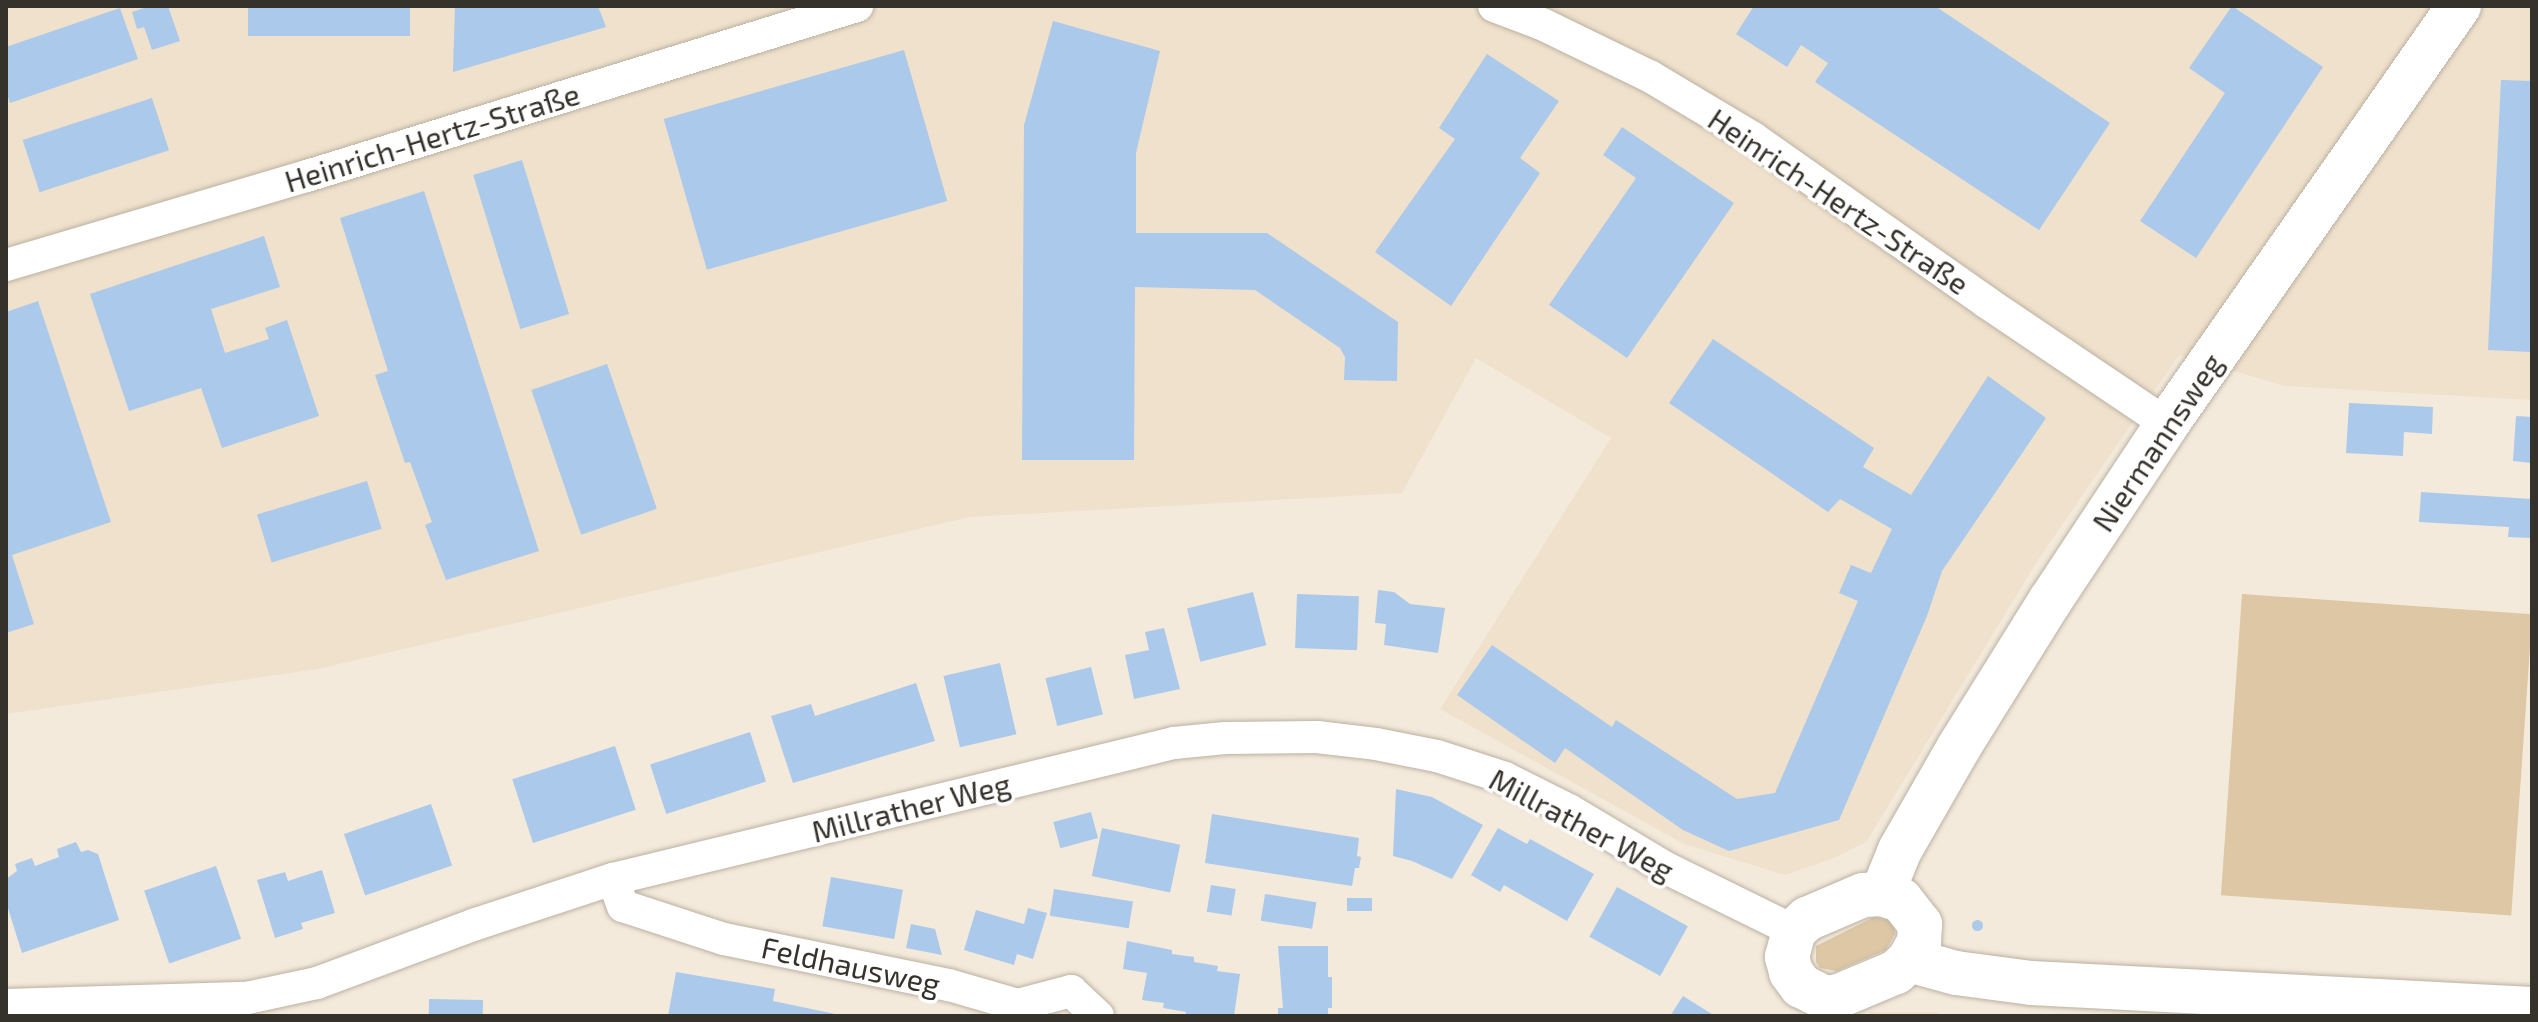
<!DOCTYPE html>
<meta charset="utf-8">
<style>
body{margin:0}
#map{position:relative;width:2538px;height:1022px;overflow:hidden;background:#f4eadb;font-family:"Exo 2",sans-serif}
div>[style]{position:absolute}
.built>*{inset:0;background:#efe1cb;transform-origin:0 0}
.green>*{inset:0;background:#ddc7a5;transform-origin:0 0}
.building>*{inset:0;background:#abc9ea;transform-origin:0 0}
.round{border-radius:50%}
.roads{filter:drop-shadow(0 0 2px #bab1a3) drop-shadow(0 0 2px #bab1a3)}
.street>*{height:32px;margin:-16px;padding:0 16px;transform-origin:16px;border-radius:16px;background:#fff}
.secondary>*{height:44px;margin:-22px;padding:0 22px;transform-origin:22px;border-radius:22px;background:#fff}
span{translate:-50% -50%;white-space:nowrap;text-align:center;line-height:1.15;-webkit-text-stroke:7px #fff;paint-order:stroke}
.street-label{font-size:30px;color:#35312b}
.frame{position:absolute;inset:0;border:8px solid #35312b;pointer-events:none}
</style>
<div id="map">
<div class="built">
<i style="clip-path:polygon(6px 6px,2532px 6px,2532px 400px,2285px 386px,2179px 355px,2038px 560px,1867px 841px,1834px 858px,1785px 875px,1684px 844px,1440px 709px,1611px 438px,1476px 358px,1402px 493px,970px 517px,318px 669px,6px 714px)"></i>
<i style="left:1869px;top:1012px;width:70px;height:6px"></i>
</div>
<div class="green">
<i style="left:2242px;top:594px;width:291px;height:302px;rotate:4deg"></i>
<i style="clip-path:polygon(1874px 917px,1888px 920px,1894px 926px,1895px 934px,1886px 950px,1837px 971px,1820px 968px,1816px 962px,1816px 946px)"></i>
</div>
<div class="building">
<i style="clip-path:polygon(150px 6px,168px 6px,180px 41px,152px 50px,144px 27px,137px 29px,132px 12px)"></i>
<i style="left:248px;top:6px;width:162px;height:30px"></i>
<i style="clip-path:polygon(455px 6px,598px 6px,606px 27px,453px 72px)"></i>
<i style="clip-path:polygon(1754px 6px,1935px 6px,2110px 123px,2039px 230px,1815px 82px,1828px 63px,1801px 45px,1787px 67px,1736px 34px)"></i>
<i style="clip-path:polygon(2232px 6px,2323px 67px,2196px 258px,2140px 221px,2225px 93px,2189px 68px)"></i>
<i style="clip-path:polygon(120px 8px,138px 59px,10px 103px,6px 91px,6px 47px)"></i>
<i style="clip-path:polygon(1053px 21px,1160px 51px,1136px 153px,1136px 233px,1267px 233px,1398px 322px,1397px 381px,1344px 380px,1345px 357px,1340px 348px,1255px 290px,1135px 287px,1134px 460px,1022px 460px,1024px 125px)"></i>
<i style="left:904px;top:50px;width:157px;height:250px;rotate:74deg"></i>
<i style="clip-path:polygon(1487px 54px,1559px 101px,1520px 158px,1540px 173px,1451px 306px,1375px 252px,1455px 139px,1439px 128px)"></i>
<i style="clip-path:polygon(2501px 80px,2532px 81px,2532px 352px,2488px 350px)"></i>
<i style="left:152px;top:98px;width:55px;height:136px;rotate:72deg"></i>
<i style="clip-path:polygon(1622px 127px,1734px 203px,1627px 358px,1549px 305px,1636px 178px,1603px 155px)"></i>
<i style="left:522px;top:160px;width:161px;height:51px;rotate:73deg"></i>
<i style="clip-path:polygon(424px 191px,539px 551px,446px 580px,425px 525px,432px 522px,410px 462px,405px 463px,375px 375px,388px 371px,340px 218px)"></i>
<i style="clip-path:polygon(264px 236px,280px 287px,211px 309px,225px 353px,269px 339px,265px 328px,287px 320px,319px 416px,222px 448px,201px 388px,129px 411px,90px 294px)"></i>
<i style="clip-path:polygon(38px 301px,111px 522px,12px 555px,34px 624px,6px 633px,6px 312px)"></i>
<i style="clip-path:polygon(1713px 339px,1874px 448px,1863px 467px,1911px 495px,1988px 376px,2046px 418px,1942px 571px,1927px 616px,1839px 820px,1729px 851px,1683px 830px,1565px 748px,1555px 763px,1457px 695px,1492px 645px,1612px 727px,1616px 720px,1737px 799px,1775px 793px,1858px 601px,1839px 593px,1851px 565px,1871px 573px,1892px 529px,1840px 499px,1828px 512px,1669px 403px)"></i>
<i style="left:607px;top:364px;width:153px;height:80px;rotate:71deg"></i>
<i style="clip-path:polygon(2349px 403px,2433px 407px,2432px 434px,2404px 432px,2403px 456px,2346px 453px)"></i>
<i style="clip-path:polygon(2516px 416px,2532px 417px,2532px 463px,2513px 461px)"></i>
<i style="left:367px;top:481px;width:50px;height:115px;rotate:73deg"></i>
<i style="clip-path:polygon(2421px 492px,2532px 499px,2532px 538px,2508px 537px,2509px 527px,2419px 522px)"></i>
<i style="clip-path:polygon(1378px 590px,1394px 592px,1410px 604px,1445px 608px,1438px 653px,1384px 645px,1386px 624px,1375px 623px)"></i>
<i style="left:1253px;top:592px;width:55px;height:68px;rotate:76deg"></i>
<i style="left:1297px;top:594px;width:62px;height:54px;rotate:2deg"></i>
<i style="clip-path:polygon(1164px 628px,1180px 689px,1134px 699px,1125px 655px,1149px 650px,1145px 632px)"></i>
<i style="left:1000px;top:663px;width:73px;height:58px;rotate:77deg"></i>
<i style="left:1091px;top:667px;width:49px;height:47px;rotate:76deg"></i>
<i style="clip-path:polygon(916px 683px,935px 741px,793px 783px,771px 716px,811px 704px,815px 716px)"></i>
<i style="left:750px;top:732px;width:52px;height:105px;rotate:72deg"></i>
<i style="left:615px;top:746px;width:67px;height:108px;rotate:72deg"></i>
<i style="clip-path:polygon(1396px 789px,1432px 797px,1483px 825px,1452px 879px,1412px 861px,1393px 856px)"></i>
<i style="left:431px;top:804px;width:65px;height:92px;rotate:71deg"></i>
<i style="left:1091px;top:812px;width:27px;height:39px;rotate:75deg"></i>
<i style="clip-path:polygon(1212px 814px,1359px 838px,1357px 856px,1361px 857px,1359px 868px,1355px 868px,1352px 886px,1205px 863px)"></i>
<i style="left:1102px;top:828px;width:80px;height:49px;rotate:12deg"></i>
<i style="clip-path:polygon(1498px 828px,1527px 844px,1530px 839px,1594px 874px,1567px 921px,1504px 885px,1500px 892px,1471px 875px)"></i>
<i style="clip-path:polygon(76px 842px,81px 852px,88px 850px,98px 854px,119px 920px,22px 953px,6px 902px,6px 879px,17px 871px,15px 864px,32px 858px,35px 866px,59px 857px,57px 849px)"></i>
<i style="left:216px;top:866px;width:77px;height:76px;rotate:71deg"></i>
<i style="clip-path:polygon(322px 870px,335px 913px,301px 923px,303px 929px,275px 938px,257px 880px,285px 872px,288px 881px)"></i>
<i style="left:831px;top:877px;width:73px;height:50px;rotate:10deg"></i>
<i style="left:1211px;top:885px;width:25px;height:27px;rotate:9deg"></i>
<i style="left:1617px;top:887px;width:81px;height:57px;rotate:29deg"></i>
<i style="left:1054px;top:889px;width:80px;height:27px;rotate:9deg"></i>
<i style="left:1265px;top:894px;width:52px;height:27px;rotate:9deg"></i>
<i style="left:1347px;top:898px;width:25px;height:13px"></i>
<i style="clip-path:polygon(1028px 908px,1047px 913px,1033px 959px,1017px 954px,1014px 965px,964px 950px,976px 910px,1024px 924px)"></i>
<i class="round" style="left:1971.5px;top:919.5px;width:11px;height:11px"></i>
<i style="clip-path:polygon(911px 924px,935px 929px,942px 955px,906px 948px)"></i>
<i style="clip-path:polygon(1127px 941px,1172px 950px,1172px 954px,1194px 957px,1194px 962px,1218px 966px,1217px 971px,1240px 974px,1234px 1016px,1185px 1015px,1186px 1012px,1163px 1008px,1164px 1003px,1142px 1000px,1147px 973px,1123px 969px)"></i>
<i style="clip-path:polygon(1278px 946px,1328px 946px,1328px 977px,1332px 977px,1332px 1008px,1328px 1008px,1328px 1016px,1278px 1016px,1278px 1008px,1283px 1008px)"></i>
<i style="clip-path:polygon(676px 972px,775px 989px,773px 1001px,845px 1016px,668px 1016px)"></i>
<i style="clip-path:polygon(1683px 996px,1715px 1016px,1670px 1016px)"></i>
<i style="left:429px;top:999px;width:54px;height:17px;rotate:1deg"></i>
</div>
<div class="roads">
<div class="street">
<i style="left:1494px;top:6px;width:51px;rotate:20.6deg"></i>
<i style="left:1542px;top:24px;width:121px;rotate:25.9deg"></i>
<i style="left:1651px;top:77px;width:119px;rotate:30.9deg"></i>
<i style="left:1753px;top:138px;width:285px;rotate:35.1deg"></i>
<i style="left:1986px;top:302px;width:218px;rotate:34deg"></i>
<i style="left:6px;top:265px;width:314px;rotate:-16.5deg"></i>
<i style="left:307px;top:176px;width:576px;rotate:-17.18deg"></i>
<i style="left:613px;top:879px;width:29px;rotate:70deg"></i>
<i style="left:623px;top:906px;width:106px;rotate:18.1deg"></i>
<i style="left:724px;top:939px;width:230px;rotate:11.6deg"></i>
<i style="left:949px;top:985px;width:72px;rotate:16.2deg"></i>
<i style="left:1018px;top:1005px;width:55px;rotate:-14.8deg"></i>
<i style="left:1071px;top:991px;width:37px;rotate:43deg"></i>
<i style="left:6px;top:1005px;width:241px;rotate:-1.7deg"></i>
<i style="left:247px;top:998px;width:72px;rotate:-12.1deg"></i>
<i style="left:317px;top:983px;width:170px;rotate:-20.4deg"></i>
<i style="left:476px;top:924px;width:144px;rotate:-18.2deg"></i>
<i style="left:613px;top:879px;width:577px;rotate:-13.63deg"></i>
<i style="left:1174px;top:743px;width:51px;rotate:-5.6deg"></i>
<i style="left:1225px;top:738px;width:92px;rotate:-0.6deg"></i>
<i style="left:1317px;top:737px;width:59px;rotate:6.8deg"></i>
<i style="left:1376px;top:744px;width:62px;rotate:11.1deg"></i>
<i style="left:1437px;top:756px;width:71px;rotate:17.9deg"></i>
<i style="left:1505px;top:778px;width:72px;rotate:26.6deg"></i>
<i style="left:1569px;top:810px;width:113px;rotate:30.9deg"></i>
<i style="left:1666px;top:868px;width:143px;rotate:26.2deg"></i>
</div>
<div class="secondary">
<i style="left:1882px;top:894px;width:48px;rotate:-67.8deg"></i>
<i style="left:1900px;top:850px;width:119px;rotate:-60.2deg"></i>
<i style="left:1959px;top:747px;width:172px;rotate:-58.1deg"></i>
<i style="left:2050px;top:601px;width:212px;rotate:-56.5deg"></i>
<i style="left:2167px;top:424px;width:510px;rotate:-55.06deg"></i>
<i style="left:1882px;top:894px;width:20px;rotate:18deg"></i>
<i style="left:1901px;top:900px;width:31px;rotate:52deg"></i>
<i style="left:1920px;top:924px;width:18px;rotate:93deg"></i>
<i style="left:1919px;top:942px;width:21px;rotate:119deg"></i>
<i style="left:1909px;top:960px;width:18px;rotate:137deg"></i>
<i style="left:1896px;top:972px;width:62px;rotate:157.2deg"></i>
<i style="left:1839px;top:996px;width:14px;rotate:172deg"></i>
<i style="left:1825px;top:998px;width:27px;rotate:-153deg"></i>
<i style="left:1801px;top:986px;width:17px;rotate:-126deg"></i>
<i style="left:1791px;top:972px;width:16px;rotate:-105deg"></i>
<i style="left:1787px;top:957px;width:27px;rotate:-75deg"></i>
<i style="left:1794px;top:931px;width:18px;rotate:-43deg"></i>
<i style="left:1807px;top:919px;width:61px;rotate:-23.2deg"></i>
<i style="left:1863px;top:895px;width:19px;rotate:-3deg"></i>
<i style="left:1909px;top:960px;width:49px;rotate:15.5deg"></i>
<i style="left:1956px;top:973px;width:76px;rotate:7.6deg"></i>
<i style="left:2031px;top:983px;width:502px;rotate:2.97deg"></i>
</div>
</div>
<div class="street-label">
<span style="left:432px;top:137px;rotate:-17deg">Heinrich-Hertz-Straße</span>
<span style="left:1839px;top:201px;rotate:34deg">Heinrich-Hertz-Straße</span>
<span style="left:2157px;top:442px;rotate:-56deg">Niermannsweg</span>
<span style="left:911px;top:807px;rotate:-14deg">Millrather Weg</span>
<span style="left:1582px;top:824px;rotate:28deg">Millrather Weg</span>
<span style="left:851px;top:965px;rotate:12deg">Feldhausweg</span>
</div>
<div class="frame"></div>
</div>
